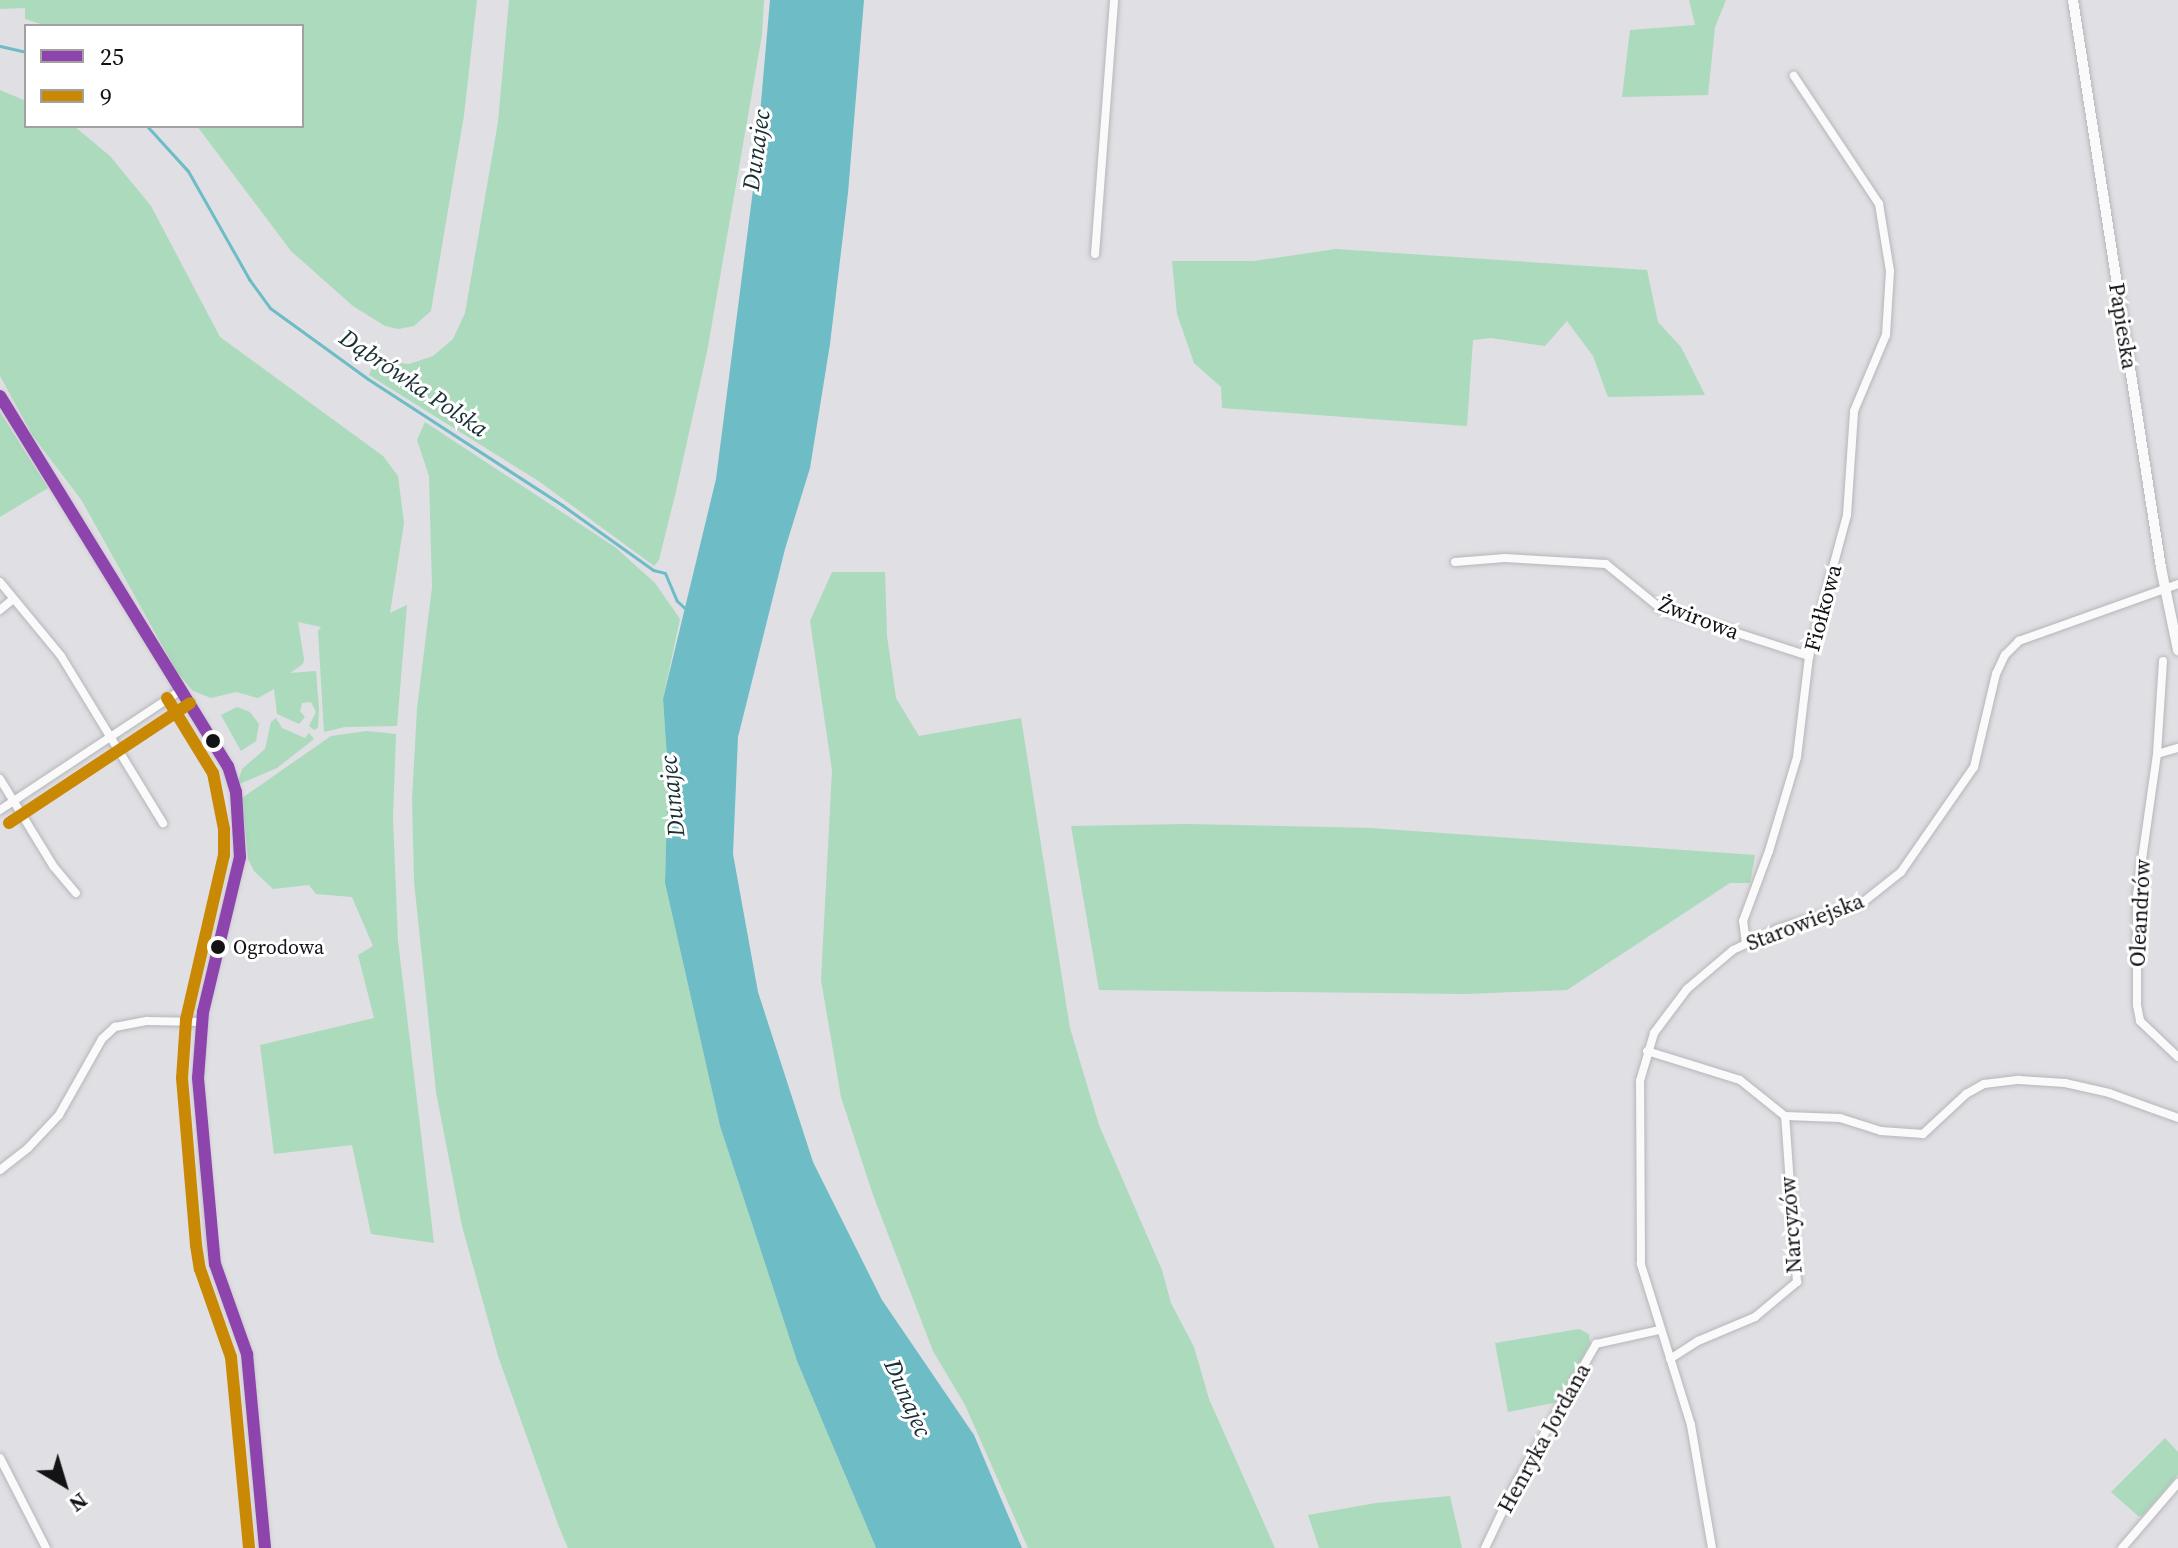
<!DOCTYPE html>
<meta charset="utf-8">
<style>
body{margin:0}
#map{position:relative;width:2178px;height:1548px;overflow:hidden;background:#dfdfe4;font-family:"Source Serif 4",serif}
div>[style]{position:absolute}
.green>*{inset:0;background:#acdabc}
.water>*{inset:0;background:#6dbcc6}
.stream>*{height:3px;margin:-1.5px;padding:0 1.5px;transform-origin:1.5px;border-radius:1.5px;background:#6dbcc6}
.roads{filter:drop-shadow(0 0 2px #b6b6ba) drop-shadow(0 0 2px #b6b6ba)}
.minor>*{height:8px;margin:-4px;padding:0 4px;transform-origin:4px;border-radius:4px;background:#fafafb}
.tertiary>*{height:10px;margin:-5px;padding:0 5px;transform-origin:5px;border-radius:5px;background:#fafafb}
.bus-1>*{height:12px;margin:-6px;padding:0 6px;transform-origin:6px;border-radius:6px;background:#8e44ad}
.bus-2>*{height:12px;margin:-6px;padding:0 6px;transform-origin:6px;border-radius:6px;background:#c98904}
.dots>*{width:22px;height:22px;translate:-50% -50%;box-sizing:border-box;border:4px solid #fff;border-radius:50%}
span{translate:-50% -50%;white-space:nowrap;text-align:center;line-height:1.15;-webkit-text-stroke:6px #fff;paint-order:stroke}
.bus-label{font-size:20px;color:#131316}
.left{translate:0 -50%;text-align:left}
.street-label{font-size:22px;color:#131316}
.water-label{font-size:24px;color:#183033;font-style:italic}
.legend{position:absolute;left:24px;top:24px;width:280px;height:104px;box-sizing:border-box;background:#fff;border:2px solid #a1a1a2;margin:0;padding:10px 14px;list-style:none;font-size:24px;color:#131316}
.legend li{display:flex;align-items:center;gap:16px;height:40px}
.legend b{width:40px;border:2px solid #a1a1a2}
.north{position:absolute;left:24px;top:1444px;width:80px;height:80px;-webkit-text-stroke:6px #fff;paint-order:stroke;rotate:142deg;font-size:22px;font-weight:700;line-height:32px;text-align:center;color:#131316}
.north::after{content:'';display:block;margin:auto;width:28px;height:36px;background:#131316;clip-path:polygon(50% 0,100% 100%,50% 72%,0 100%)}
</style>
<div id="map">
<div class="green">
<i style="clip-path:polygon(0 0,477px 0,464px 115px,431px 311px,414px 326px,398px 329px,385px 326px,353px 306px,291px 251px,197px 126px,302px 126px,302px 26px,47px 26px,25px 19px,25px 8px,0 9px)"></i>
<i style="clip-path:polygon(509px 0,764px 0,762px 35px,707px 352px,676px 491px,659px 560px,654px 566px,540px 482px,369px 375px,375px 360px,409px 364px,433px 356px,453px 339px,465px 313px,498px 122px)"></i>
<i style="clip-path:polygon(1689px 0,1726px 0,1715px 27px,1708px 95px,1622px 97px,1630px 30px,1695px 25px)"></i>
<i style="clip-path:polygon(0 90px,26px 101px,26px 126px,74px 126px,110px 156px,151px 206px,220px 337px,383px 456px,398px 476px,404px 523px,390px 613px,407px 605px,397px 726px,345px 727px,324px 732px,318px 631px,321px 627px,298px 622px,304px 659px,303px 664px,290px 673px,316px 671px,319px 709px,318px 728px,314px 730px,309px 726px,316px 712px,311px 702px,302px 703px,300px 711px,305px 717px,299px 724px,277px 714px,274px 689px,258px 698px,236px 692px,211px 698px,193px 691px,177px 672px,82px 501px,33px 436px,0 376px)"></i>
<i style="clip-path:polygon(1336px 249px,1647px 270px,1658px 322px,1681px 347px,1705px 395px,1608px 397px,1593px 356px,1567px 321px,1545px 346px,1491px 338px,1473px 340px,1467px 426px,1222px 408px,1221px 387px,1194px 363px,1177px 314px,1172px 261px,1254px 261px)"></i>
<i style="clip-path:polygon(0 412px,48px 488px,0 517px)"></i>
<i style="clip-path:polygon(425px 422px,615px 547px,655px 583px,680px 619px,663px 699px,668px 772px,665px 883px,720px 1126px,797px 1361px,876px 1548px,568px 1548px,559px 1527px,498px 1356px,462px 1226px,436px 1092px,414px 881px,412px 799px,417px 709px,432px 587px,429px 476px,417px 440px)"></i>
<i style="clip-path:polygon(832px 572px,885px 572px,887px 636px,896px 698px,919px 736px,1021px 718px,1070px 1028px,1099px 1125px,1162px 1270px,1171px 1303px,1194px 1347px,1209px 1399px,1275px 1548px,1028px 1548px,965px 1405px,933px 1351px,873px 1195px,841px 1097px,821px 980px,832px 770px,810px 621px)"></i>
<i style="clip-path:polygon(237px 707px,250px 712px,259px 724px,256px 741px,241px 751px,221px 715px)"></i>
<i style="clip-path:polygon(276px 718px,282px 728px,305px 738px,309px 733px,314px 739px,277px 768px,237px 785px,242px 769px,265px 749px,271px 722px)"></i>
<i style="clip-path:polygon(367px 731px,396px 734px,393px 817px,398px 941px,434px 1243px,371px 1234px,352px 1145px,274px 1154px,260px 1045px,374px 1018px,358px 955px,373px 946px,352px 897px,316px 894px,309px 885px,273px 889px,254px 871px,248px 859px,242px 798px,331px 736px)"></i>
<i style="clip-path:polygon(1187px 824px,1371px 828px,1755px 855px,1750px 883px,1730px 883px,1567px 990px,1466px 994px,1099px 990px,1071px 826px)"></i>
<i style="clip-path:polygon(1579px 1329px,1589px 1334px,1590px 1343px,1559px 1402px,1508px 1412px,1495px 1343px)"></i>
<i style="clip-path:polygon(2165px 1438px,2178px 1452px,2178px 1475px,2142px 1516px,2138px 1516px,2111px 1492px)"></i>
<i style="clip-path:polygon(1450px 1496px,1462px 1548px,1319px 1548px,1308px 1515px,1376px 1503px)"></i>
</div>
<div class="water">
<i style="clip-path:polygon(770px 0,864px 0,848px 193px,830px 344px,810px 468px,785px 549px,738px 737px,733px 854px,758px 992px,813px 1162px,882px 1300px,974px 1435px,1022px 1548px,876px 1548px,797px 1361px,720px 1126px,665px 883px,668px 772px,663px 699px,716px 479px,754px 182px)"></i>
</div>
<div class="stream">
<i style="left:0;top:46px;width:27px;rotate:13deg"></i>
<i style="left:147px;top:126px;width:61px;rotate:47.7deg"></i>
<i style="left:188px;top:171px;width:124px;rotate:60.5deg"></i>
<i style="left:249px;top:279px;width:36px;rotate:54deg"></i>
<i style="left:270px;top:308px;width:121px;rotate:35.9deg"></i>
<i style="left:368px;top:379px;width:231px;rotate:33deg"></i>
<i style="left:562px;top:505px;width:112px;rotate:35.5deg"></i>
<i style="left:653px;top:570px;width:12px;rotate:14deg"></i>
<i style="left:665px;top:573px;width:30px;rotate:67deg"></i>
<i style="left:677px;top:601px;width:12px;rotate:42deg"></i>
</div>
<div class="roads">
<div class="minor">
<i style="left:1095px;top:254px;width:255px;rotate:-85.7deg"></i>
<i style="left:0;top:396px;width:435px;rotate:58.4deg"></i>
<i style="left:228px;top:766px;width:27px;rotate:73deg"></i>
<i style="left:236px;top:792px;width:65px;rotate:86.5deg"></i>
<i style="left:240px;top:857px;width:159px;rotate:103.4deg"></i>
<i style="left:203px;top:1012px;width:66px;rotate:94.3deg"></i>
<i style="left:198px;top:1078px;width:166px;rotate:85.2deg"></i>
<i style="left:212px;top:1243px;width:21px;rotate:82deg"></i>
<i style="left:215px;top:1264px;width:96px;rotate:70.4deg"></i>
<i style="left:247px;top:1354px;width:195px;rotate:84.7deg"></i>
<i style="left:1455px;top:562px;width:50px;rotate:-4.6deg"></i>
<i style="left:1505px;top:558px;width:101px;rotate:3.4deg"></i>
<i style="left:1606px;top:564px;width:70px;rotate:39.2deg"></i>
<i style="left:1660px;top:608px;width:157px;rotate:17.9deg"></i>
<i style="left:0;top:582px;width:96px;rotate:50.5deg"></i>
<i style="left:61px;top:656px;width:196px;rotate:58.6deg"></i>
<i style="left:0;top:610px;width:17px;rotate:-40deg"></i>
<i style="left:2163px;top:661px;width:93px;rotate:93.7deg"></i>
<i style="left:2157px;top:754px;width:142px;rotate:98.1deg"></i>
<i style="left:2137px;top:895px;width:110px;rotate:90deg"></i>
<i style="left:2137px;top:1005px;width:16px;rotate:79deg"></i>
<i style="left:2140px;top:1021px;width:52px;rotate:43.5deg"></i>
<i style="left:2157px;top:754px;width:22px;rotate:-16deg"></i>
<i style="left:0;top:779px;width:103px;rotate:58.5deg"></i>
<i style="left:54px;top:867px;width:34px;rotate:50deg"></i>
<i style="left:0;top:810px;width:217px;rotate:-33.5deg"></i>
<i style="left:1746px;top:944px;width:23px;rotate:-97deg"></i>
<i style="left:1743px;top:921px;width:75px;rotate:-69.6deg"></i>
<i style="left:1769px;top:851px;width:98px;rotate:-73.4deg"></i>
<i style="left:1797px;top:757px;width:102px;rotate:-83.2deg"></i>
<i style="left:1809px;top:656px;width:146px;rotate:-74.9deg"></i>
<i style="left:1847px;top:515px;width:104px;rotate:-86.1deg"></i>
<i style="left:1854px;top:411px;width:82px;rotate:-67.2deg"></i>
<i style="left:1886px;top:335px;width:64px;rotate:-86.4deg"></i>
<i style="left:1890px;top:271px;width:68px;rotate:-99.3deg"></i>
<i style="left:1879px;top:204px;width:154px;rotate:-123.6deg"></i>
<i style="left:1647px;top:1051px;width:97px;rotate:17.3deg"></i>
<i style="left:1740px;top:1080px;width:58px;rotate:38.7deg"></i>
<i style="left:1785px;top:1116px;width:55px;rotate:2.1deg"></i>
<i style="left:1840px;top:1118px;width:43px;rotate:17.6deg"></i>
<i style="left:1881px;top:1131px;width:42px;rotate:4.1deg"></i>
<i style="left:1923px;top:1134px;width:59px;rotate:-42.9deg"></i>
<i style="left:1966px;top:1094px;width:21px;rotate:-29deg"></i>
<i style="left:1984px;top:1084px;width:35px;rotate:-7deg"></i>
<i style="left:2019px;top:1080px;width:46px;rotate:3.7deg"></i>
<i style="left:2065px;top:1083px;width:45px;rotate:12.8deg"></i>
<i style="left:2109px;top:1093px;width:73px;rotate:19.9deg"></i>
<i style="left:0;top:1170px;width:36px;rotate:-38deg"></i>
<i style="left:28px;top:1148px;width:45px;rotate:-46.8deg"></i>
<i style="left:59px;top:1115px;width:87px;rotate:-60.5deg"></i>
<i style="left:102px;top:1039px;width:18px;rotate:-43deg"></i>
<i style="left:115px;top:1027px;width:33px;rotate:-11deg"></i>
<i style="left:147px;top:1021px;width:55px;rotate:1deg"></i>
<i style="left:1670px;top:1359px;width:33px;rotate:-33deg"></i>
<i style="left:1698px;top:1341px;width:62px;rotate:-22.8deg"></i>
<i style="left:1755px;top:1317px;width:55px;rotate:-39.8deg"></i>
<i style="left:1797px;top:1282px;width:166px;rotate:-94.1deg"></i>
<i style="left:0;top:1458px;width:101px;rotate:62.9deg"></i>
<i style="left:1485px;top:1548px;width:70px;rotate:-64.5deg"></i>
<i style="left:1515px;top:1485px;width:163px;rotate:-60.1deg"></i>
<i style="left:1596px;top:1344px;width:65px;rotate:-12.5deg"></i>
<i style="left:1712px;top:1548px;width:125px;rotate:-99.7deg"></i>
<i style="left:1691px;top:1425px;width:169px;rotate:-107.3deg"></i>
<i style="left:1641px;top:1264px;width:183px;rotate:-90.3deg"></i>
<i style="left:1640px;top:1081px;width:50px;rotate:-73.7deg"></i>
<i style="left:1654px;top:1033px;width:55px;rotate:-53.1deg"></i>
<i style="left:1687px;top:989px;width:60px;rotate:-40.3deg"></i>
<i style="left:1733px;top:950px;width:52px;rotate:-25.1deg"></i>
<i style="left:1780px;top:928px;width:86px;rotate:-17deg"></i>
<i style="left:1862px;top:903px;width:50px;rotate:-38.5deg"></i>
<i style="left:1901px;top:872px;width:128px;rotate:-55.2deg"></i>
<i style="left:1974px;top:767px;width:96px;rotate:-76.7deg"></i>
<i style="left:1996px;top:674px;width:21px;rotate:-65deg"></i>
<i style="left:2005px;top:655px;width:20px;rotate:-45deg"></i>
<i style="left:2019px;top:641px;width:169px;rotate:-19.7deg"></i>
<i style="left:2122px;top:1548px;width:86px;rotate:-49.3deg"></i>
</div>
<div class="tertiary">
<i style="left:2073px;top:0;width:575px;rotate:81.19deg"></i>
<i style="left:2161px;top:568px;width:84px;rotate:78.3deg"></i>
</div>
</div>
<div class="bus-1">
<i style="left:0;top:396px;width:435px;rotate:58.4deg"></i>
<i style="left:228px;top:766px;width:27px;rotate:73deg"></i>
<i style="left:236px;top:792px;width:65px;rotate:86.5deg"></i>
<i style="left:240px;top:857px;width:159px;rotate:103.4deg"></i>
<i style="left:203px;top:1012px;width:66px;rotate:94.3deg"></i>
<i style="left:198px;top:1078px;width:187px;rotate:84.8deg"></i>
<i style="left:215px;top:1264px;width:96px;rotate:70.4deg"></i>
<i style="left:247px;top:1354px;width:195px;rotate:84.7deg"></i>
</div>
<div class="bus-2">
<i style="left:167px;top:698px;width:88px;rotate:58.5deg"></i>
<i style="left:213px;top:773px;width:57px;rotate:78.9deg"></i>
<i style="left:224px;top:829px;width:26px;rotate:90deg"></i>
<i style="left:224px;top:855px;width:169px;rotate:103deg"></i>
<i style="left:186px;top:1020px;width:58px;rotate:93.9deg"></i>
<i style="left:182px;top:1078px;width:168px;rotate:85.2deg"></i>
<i style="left:196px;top:1245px;width:24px;rotate:81deg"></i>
<i style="left:200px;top:1269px;width:93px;rotate:70.6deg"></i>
<i style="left:231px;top:1357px;width:192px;rotate:84.6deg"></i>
<i style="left:9px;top:823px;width:217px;rotate:-33.5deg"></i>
</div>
<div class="dots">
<i style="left:213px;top:741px;background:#131316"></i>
<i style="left:218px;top:947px;background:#131316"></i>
</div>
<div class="bus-label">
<span class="left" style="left:233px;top:947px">Ogrodowa</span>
</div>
<div class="street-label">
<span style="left:2123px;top:326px;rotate:81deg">Papieska</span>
<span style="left:1823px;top:608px;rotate:-75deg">Fiołkowa</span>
<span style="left:1699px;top:618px;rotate:21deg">Żwirowa</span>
<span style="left:2140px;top:913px;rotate:-87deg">Oleandrów</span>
<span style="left:1805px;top:922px;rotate:-21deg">Starowiejska</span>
<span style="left:1791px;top:1225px;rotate:-94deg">Narcyzów</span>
<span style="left:1544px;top:1438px;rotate:-61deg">Henryka Jordana</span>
</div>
<div class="water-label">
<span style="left:756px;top:150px;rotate:-82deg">Dunajec</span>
<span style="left:414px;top:383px;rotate:34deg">Dąbrówka Polska</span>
<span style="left:672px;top:796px;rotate:-96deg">Dunajec</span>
<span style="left:908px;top:1398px;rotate:66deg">Dunajec</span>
</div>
<ul class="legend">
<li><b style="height:10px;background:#8e44ad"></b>25</li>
<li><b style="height:10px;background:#c98904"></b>9</li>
</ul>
<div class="north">N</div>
</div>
